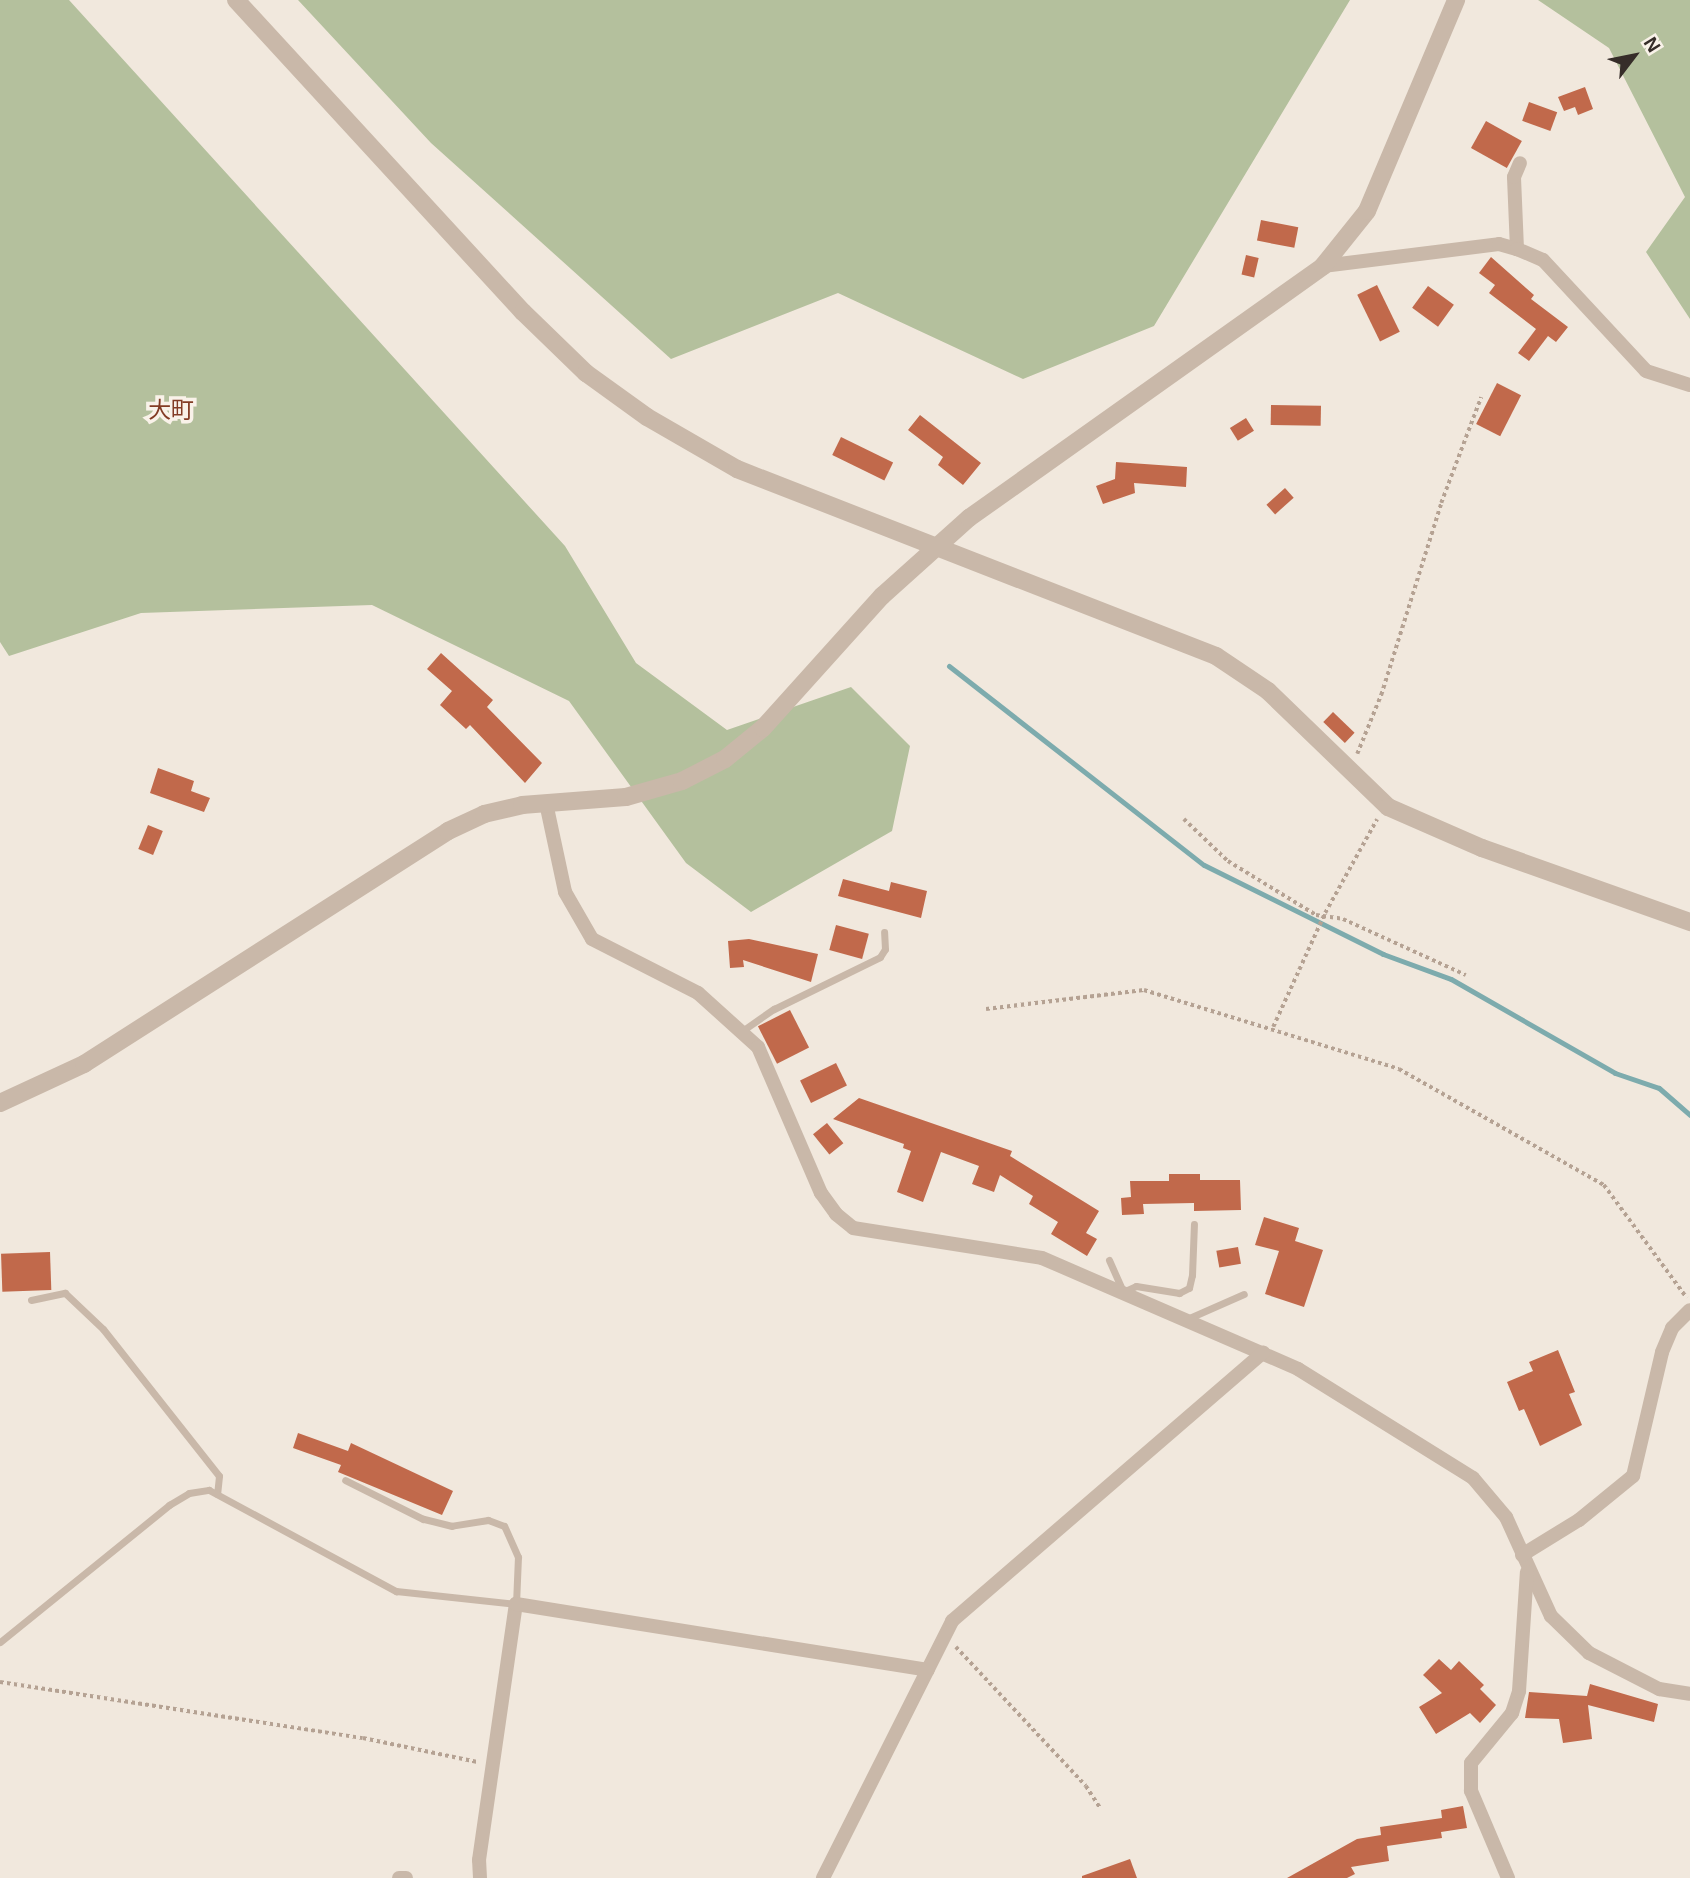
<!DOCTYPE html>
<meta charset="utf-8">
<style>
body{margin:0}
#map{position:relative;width:1690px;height:1878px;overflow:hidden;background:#f1e8dd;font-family:Arial,"Noto Sans JP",sans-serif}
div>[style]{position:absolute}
.green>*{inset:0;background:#b4c09d}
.stream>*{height:5px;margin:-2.5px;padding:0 2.5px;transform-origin:2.5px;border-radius:2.5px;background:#7dabad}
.building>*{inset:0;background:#c1694b;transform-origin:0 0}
.path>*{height:3.5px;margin-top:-1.75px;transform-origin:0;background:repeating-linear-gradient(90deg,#b5a293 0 3.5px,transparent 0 7px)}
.service>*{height:7px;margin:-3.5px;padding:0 3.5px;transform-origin:3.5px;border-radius:3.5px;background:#c9b8a9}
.minor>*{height:14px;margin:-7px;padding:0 7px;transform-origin:7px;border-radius:7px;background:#c9b8a9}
.tertiary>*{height:18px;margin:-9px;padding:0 9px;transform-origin:9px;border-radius:9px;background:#c9b8a9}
span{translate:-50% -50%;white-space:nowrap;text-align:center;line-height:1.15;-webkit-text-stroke:7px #f9f2e9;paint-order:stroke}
.quarter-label{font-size:23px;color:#823c25}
.north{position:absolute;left:1599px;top:21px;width:70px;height:70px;-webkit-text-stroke:5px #f9f2e9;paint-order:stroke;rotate:58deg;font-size:19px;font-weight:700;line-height:28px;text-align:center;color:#362d29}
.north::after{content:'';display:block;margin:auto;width:24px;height:32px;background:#362d29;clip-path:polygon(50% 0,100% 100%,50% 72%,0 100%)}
</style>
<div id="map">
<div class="green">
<i style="clip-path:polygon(0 0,69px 0,565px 546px,636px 663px,727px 730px,851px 687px,910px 746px,892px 831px,751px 912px,686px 863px,569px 701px,372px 605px,141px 613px,9px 656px,0 642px)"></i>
<i style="clip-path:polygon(298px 0,1350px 0,1154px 326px,1023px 379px,838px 293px,671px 359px,431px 143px)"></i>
<i style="clip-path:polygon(1538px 0,1690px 0,1690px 319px,1646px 252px,1685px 197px,1609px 48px)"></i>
</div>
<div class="stream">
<i style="left:949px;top:666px;width:323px;rotate:38deg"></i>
<i style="left:1204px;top:865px;width:200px;rotate:26.4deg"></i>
<i style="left:1383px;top:954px;width:72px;rotate:20.2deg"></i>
<i style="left:1451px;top:979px;width:189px;rotate:29.8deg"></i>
<i style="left:1615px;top:1073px;width:46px;rotate:18.8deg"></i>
<i style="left:1659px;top:1088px;width:41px;rotate:41.1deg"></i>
</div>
<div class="building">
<i style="clip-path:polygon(1585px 87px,1593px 109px,1578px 115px,1575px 107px,1564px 111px,1558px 97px)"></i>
<i style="left:1529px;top:102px;width:30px;height:20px;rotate:20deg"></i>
<i style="left:1486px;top:121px;width:41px;height:31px;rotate:29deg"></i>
<i style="left:1261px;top:220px;width:38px;height:21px;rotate:11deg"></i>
<i style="left:1246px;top:255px;width:13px;height:20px;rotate:13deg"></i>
<i style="clip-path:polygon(1491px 257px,1534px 295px,1531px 299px,1568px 327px,1556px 342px,1548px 336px,1529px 361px,1518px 353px,1536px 329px,1489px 293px,1495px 285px,1479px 273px)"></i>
<i style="left:1377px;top:285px;width:52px;height:22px;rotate:64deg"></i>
<i style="left:1428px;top:286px;width:32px;height:27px;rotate:36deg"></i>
<i style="left:1497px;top:383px;width:27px;height:46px;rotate:27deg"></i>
<i style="left:1271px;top:405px;width:50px;height:20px;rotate:1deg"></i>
<i style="clip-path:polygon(920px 415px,981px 463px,963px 485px,938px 465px,943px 457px,908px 430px)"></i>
<i style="left:1246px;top:418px;width:15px;height:19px;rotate:58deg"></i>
<i style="left:841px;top:437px;width:58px;height:20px;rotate:26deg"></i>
<i style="clip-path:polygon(1116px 462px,1187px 467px,1186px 487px,1134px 483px,1135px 493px,1103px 504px,1096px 486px,1115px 479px)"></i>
<i style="left:1285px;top:488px;width:13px;height:25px;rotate:48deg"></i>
<i style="clip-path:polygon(441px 653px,493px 700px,487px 707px,542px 763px,525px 783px,470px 725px,466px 729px,440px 705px,452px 691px,427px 669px)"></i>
<i style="left:1333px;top:712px;width:30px;height:14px;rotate:44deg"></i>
<i style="clip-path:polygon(158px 768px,194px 781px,191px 791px,210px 798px,204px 812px,150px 793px)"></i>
<i style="left:148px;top:825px;width:16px;height:26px;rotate:22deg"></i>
<i style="clip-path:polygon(843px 879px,889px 891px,891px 882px,927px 891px,921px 918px,838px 896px)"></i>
<i style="left:836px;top:925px;width:34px;height:26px;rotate:15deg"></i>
<i style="clip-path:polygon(749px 939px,818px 954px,811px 982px,743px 960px,744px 967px,730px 968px,728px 941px)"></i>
<i style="left:790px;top:1010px;width:42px;height:36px;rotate:63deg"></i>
<i style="left:836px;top:1063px;width:25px;height:40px;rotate:64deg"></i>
<i style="clip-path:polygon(859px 1098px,1012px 1151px,1010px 1156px,1099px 1211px,1086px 1233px,1097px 1239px,1087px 1256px,1051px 1234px,1058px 1222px,1029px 1204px,1033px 1196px,1000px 1175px,994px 1192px,972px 1184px,979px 1166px,941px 1152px,923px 1202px,897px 1192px,911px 1151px,903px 1148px,904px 1144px,833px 1119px)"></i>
<i style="left:827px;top:1123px;width:26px;height:18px;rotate:51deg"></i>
<i style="clip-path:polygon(1169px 1174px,1200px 1174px,1200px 1180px,1240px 1180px,1241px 1210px,1194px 1211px,1194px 1203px,1143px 1204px,1144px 1214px,1122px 1215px,1121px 1198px,1131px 1197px,1130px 1181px,1169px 1181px)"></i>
<i style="clip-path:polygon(1264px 1217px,1299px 1228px,1295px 1241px,1323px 1250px,1304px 1307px,1265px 1294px,1279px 1251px,1255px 1245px)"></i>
<i style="left:1238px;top:1247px;width:17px;height:22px;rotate:80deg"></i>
<i style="left:50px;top:1252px;width:38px;height:49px;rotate:88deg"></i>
<i style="clip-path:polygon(1558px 1350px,1575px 1392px,1569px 1394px,1582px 1425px,1540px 1446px,1524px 1409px,1519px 1411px,1507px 1382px,1533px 1371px,1529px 1362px)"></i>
<i style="clip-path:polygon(298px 1433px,348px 1451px,351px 1443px,453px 1491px,442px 1515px,338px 1472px,341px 1465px,293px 1448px)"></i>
<i style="clip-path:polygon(1439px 1659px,1451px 1670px,1459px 1661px,1484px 1685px,1480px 1689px,1496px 1705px,1480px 1723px,1470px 1713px,1436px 1734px,1419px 1707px,1442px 1693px,1423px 1675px)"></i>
<i style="clip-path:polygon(1590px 1684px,1658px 1704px,1654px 1722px,1588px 1705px,1592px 1739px,1563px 1743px,1559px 1719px,1525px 1718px,1529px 1692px,1587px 1696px)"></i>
<i style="clip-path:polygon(1463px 1806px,1467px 1828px,1441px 1832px,1442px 1838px,1387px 1846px,1389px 1861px,1351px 1867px,1355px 1874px,1347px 1878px,1287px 1878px,1357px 1839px,1381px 1835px,1380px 1827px,1442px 1818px,1441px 1810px)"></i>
<i style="clip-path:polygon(1130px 1859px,1137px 1878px,1082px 1878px,1082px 1876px)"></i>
</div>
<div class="path">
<i style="left:1357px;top:754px;width:64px;rotate:-67.9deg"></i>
<i style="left:1381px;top:695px;width:201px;rotate:-72.6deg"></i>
<i style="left:1441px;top:503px;width:113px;rotate:-69.3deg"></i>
<i style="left:1184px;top:819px;width:61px;rotate:43.7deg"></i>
<i style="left:1228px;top:861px;width:103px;rotate:31.5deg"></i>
<i style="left:1316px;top:915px;width:27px;rotate:8deg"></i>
<i style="left:1343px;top:919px;width:135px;rotate:24.5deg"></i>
<i style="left:986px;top:1009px;width:159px;rotate:-6.9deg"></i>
<i style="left:1144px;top:990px;width:267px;rotate:17.2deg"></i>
<i style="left:1399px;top:1069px;width:236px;rotate:29.5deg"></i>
<i style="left:1604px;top:1185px;width:140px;rotate:53.7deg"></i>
<i style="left:1273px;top:1027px;width:125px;rotate:-65.5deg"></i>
<i style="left:1325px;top:913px;width:107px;rotate:-61deg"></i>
<i style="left:956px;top:1647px;width:190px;rotate:46.9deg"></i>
<i style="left:1086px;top:1786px;width:27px;rotate:57deg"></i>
<i style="left:0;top:1682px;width:367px;rotate:8.8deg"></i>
<i style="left:363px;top:1738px;width:117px;rotate:11.8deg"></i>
</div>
<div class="service">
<i style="left:742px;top:1031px;width:39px;rotate:-35deg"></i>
<i style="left:774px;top:1009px;width:118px;rotate:-26.1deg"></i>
<i style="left:880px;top:957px;width:9px;rotate:-58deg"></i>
<i style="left:885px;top:949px;width:17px;rotate:-93deg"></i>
<i style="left:1109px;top:1260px;width:35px;rotate:66deg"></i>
<i style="left:1123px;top:1292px;width:14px;rotate:-25deg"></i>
<i style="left:1136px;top:1286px;width:44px;rotate:9.2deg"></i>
<i style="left:1179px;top:1293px;width:11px;rotate:-27deg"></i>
<i style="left:1189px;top:1288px;width:13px;rotate:-77deg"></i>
<i style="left:1192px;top:1275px;width:51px;rotate:-87.8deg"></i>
<i style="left:31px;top:1300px;width:35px;rotate:-12deg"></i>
<i style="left:65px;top:1293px;width:52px;rotate:43.5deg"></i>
<i style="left:103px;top:1329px;width:187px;rotate:51.7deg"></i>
<i style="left:219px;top:1476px;width:18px;rotate:96deg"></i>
<i style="left:1187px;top:1319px;width:62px;rotate:-23.7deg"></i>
<i style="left:0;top:1642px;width:218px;rotate:-39deg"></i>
<i style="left:169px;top:1505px;width:23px;rotate:-31deg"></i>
<i style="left:189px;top:1493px;width:20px;rotate:-9deg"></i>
<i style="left:209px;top:1490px;width:213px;rotate:28.4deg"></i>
<i style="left:396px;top:1591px;width:121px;rotate:6.2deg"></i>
<i style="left:516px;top:1604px;width:47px;rotate:-87.6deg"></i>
<i style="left:518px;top:1557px;width:34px;rotate:-114deg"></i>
<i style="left:504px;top:1526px;width:17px;rotate:-159deg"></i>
<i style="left:488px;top:1520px;width:36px;rotate:171deg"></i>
<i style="left:452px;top:1526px;width:30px;rotate:-166deg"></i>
<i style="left:423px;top:1519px;width:87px;rotate:-153.4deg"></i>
</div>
<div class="minor">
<i style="left:1517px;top:249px;width:72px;rotate:-92.4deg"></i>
<i style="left:1514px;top:177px;width:15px;rotate:-67deg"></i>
<i style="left:1323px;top:266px;width:177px;rotate:-7.1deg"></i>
<i style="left:1499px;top:244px;width:19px;rotate:16deg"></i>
<i style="left:1517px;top:249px;width:28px;rotate:23deg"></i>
<i style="left:1543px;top:260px;width:151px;rotate:47.1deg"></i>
<i style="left:1646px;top:371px;width:46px;rotate:17.7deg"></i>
<i style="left:546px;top:803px;width:91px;rotate:77.9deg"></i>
<i style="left:565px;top:892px;width:54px;rotate:60.1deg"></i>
<i style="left:592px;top:939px;width:119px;rotate:27deg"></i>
<i style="left:698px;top:993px;width:81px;rotate:42deg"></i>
<i style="left:758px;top:1047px;width:159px;rotate:66.7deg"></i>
<i style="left:821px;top:1193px;width:26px;rotate:54deg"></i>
<i style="left:836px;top:1214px;width:22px;rotate:39deg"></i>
<i style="left:853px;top:1228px;width:191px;rotate:9deg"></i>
<i style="left:1042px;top:1258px;width:279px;rotate:23.4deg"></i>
<i style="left:1298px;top:1369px;width:206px;rotate:31.9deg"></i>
<i style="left:1473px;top:1478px;width:51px;rotate:49.8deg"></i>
<i style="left:1506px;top:1517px;width:109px;rotate:65.6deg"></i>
<i style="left:1551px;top:1616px;width:53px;rotate:44.2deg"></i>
<i style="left:1589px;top:1653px;width:79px;rotate:27.2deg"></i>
<i style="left:1659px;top:1689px;width:31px;rotate:9deg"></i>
<i style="left:1522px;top:1555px;width:67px;rotate:-31.6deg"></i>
<i style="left:1579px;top:1520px;width:70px;rotate:-39.2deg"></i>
<i style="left:1633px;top:1476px;width:127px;rotate:-76.8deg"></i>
<i style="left:1662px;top:1352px;width:26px;rotate:-67deg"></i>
<i style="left:1672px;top:1328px;width:25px;rotate:-45deg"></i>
<i style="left:399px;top:1878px;width:7px"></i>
<i style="left:480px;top:1878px;width:18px;rotate:-93deg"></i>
<i style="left:479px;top:1860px;width:259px;rotate:-81.8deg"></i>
<i style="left:516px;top:1604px;width:417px;rotate:9.1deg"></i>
<i style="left:823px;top:1878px;width:288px;rotate:-63.3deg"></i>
<i style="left:952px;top:1621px;width:411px;rotate:-40.8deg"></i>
<i style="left:1508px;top:1878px;width:95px;rotate:-113deg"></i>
<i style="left:1471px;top:1791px;width:28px;rotate:-90deg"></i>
<i style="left:1471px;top:1763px;width:65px;rotate:-50.6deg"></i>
<i style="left:1512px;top:1713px;width:23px;rotate:-72deg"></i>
<i style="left:1519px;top:1691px;width:119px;rotate:-86.2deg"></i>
</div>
<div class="tertiary">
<i style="left:236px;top:0;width:424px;rotate:47.4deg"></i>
<i style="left:523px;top:312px;width:88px;rotate:44.1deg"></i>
<i style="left:586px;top:373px;width:75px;rotate:35.8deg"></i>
<i style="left:647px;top:417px;width:104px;rotate:30deg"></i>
<i style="left:737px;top:469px;width:514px;rotate:21.33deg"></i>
<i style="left:1216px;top:656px;width:63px;rotate:33.9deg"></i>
<i style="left:1268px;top:691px;width:167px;rotate:44deg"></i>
<i style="left:1388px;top:807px;width:103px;rotate:23.6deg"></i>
<i style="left:1482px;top:848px;width:221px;rotate:19.6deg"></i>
<i style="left:0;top:1103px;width:93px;rotate:-24.9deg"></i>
<i style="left:84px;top:1064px;width:432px;rotate:-32.6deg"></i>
<i style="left:448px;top:831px;width:40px;rotate:-25deg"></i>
<i style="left:484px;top:814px;width:39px;rotate:-13deg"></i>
<i style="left:522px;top:805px;width:104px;rotate:-4.4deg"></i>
<i style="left:626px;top:797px;width:58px;rotate:-15.9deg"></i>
<i style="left:682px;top:781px;width:48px;rotate:-27.1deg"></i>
<i style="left:725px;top:759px;width:49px;rotate:-39.2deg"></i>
<i style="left:763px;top:728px;width:178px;rotate:-48deg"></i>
<i style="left:882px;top:596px;width:117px;rotate:-41.9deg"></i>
<i style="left:969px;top:518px;width:435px;rotate:-35.4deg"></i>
<i style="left:1323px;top:266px;width:70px;rotate:-51.3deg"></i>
<i style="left:1367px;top:211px;width:229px;rotate:-67.1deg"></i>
</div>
<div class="quarter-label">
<span style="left:171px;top:410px">大町</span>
</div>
<div class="north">N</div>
</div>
